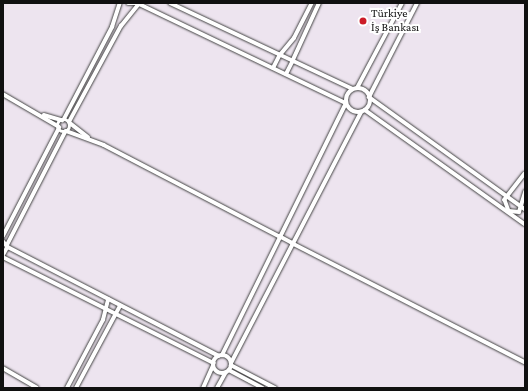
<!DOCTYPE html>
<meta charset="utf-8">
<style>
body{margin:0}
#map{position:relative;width:528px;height:391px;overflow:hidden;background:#fffcf2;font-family:"Crimson Pro",serif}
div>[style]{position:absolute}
.industrial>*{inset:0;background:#ede4ef;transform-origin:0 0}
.roads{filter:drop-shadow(0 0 1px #434343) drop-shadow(0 0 1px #434343)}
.minor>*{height:3.5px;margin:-1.75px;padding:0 1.75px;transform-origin:1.75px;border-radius:1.75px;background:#fff}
.minor>.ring{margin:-1.75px;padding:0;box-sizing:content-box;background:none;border:3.5px solid #fff;border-radius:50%}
.tertiary>*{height:4px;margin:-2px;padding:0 2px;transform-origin:2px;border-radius:2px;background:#fff}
.tertiary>.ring{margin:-2px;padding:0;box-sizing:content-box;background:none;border:4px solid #fff;border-radius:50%}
.dots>*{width:11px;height:11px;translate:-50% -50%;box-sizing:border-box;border:2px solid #fff;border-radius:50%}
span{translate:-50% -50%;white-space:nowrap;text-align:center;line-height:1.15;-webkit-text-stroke:4px #fff;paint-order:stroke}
.poi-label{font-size:12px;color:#101010}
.left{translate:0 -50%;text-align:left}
.frame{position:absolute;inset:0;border:4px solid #101010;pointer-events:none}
</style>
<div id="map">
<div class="industrial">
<i style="left:3px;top:3px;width:522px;height:385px"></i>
</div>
<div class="roads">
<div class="minor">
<i style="left:279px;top:56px;width:23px;rotate:-50deg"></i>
<i style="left:294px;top:38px;width:39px;rotate:-63deg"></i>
<i style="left:292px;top:62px;width:65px;rotate:-65.4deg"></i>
<i style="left:3px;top:94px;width:64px;rotate:30.2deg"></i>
<i style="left:369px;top:97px;width:192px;rotate:35.7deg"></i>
<i style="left:365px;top:110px;width:196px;rotate:35.5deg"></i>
<i style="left:44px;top:115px;width:19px;rotate:16deg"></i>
<i style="left:64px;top:119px;width:104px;rotate:-62.4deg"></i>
<i style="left:112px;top:27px;width:25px;rotate:-72deg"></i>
<i class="ring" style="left:58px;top:120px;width:8.5px;height:8.5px"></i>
<i style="left:69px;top:122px;width:109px;rotate:-61.6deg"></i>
<i style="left:121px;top:26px;width:28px;rotate:-51deg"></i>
<i style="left:70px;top:123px;width:23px;rotate:38deg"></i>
<i style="left:66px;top:131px;width:40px;rotate:20.2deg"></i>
<i style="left:104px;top:145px;width:197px;rotate:27.5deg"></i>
<i style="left:525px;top:174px;width:33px;rotate:128deg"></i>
<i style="left:505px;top:200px;width:12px;rotate:70deg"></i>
<i style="left:509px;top:211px;width:10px;rotate:6deg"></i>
<i style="left:519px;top:212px;width:21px;rotate:-73deg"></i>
<i style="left:3px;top:236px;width:122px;rotate:-62.6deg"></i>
<i style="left:3px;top:241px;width:8px;rotate:50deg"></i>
<i style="left:8px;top:247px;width:10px;rotate:119deg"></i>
<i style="left:292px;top:243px;width:262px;rotate:27.1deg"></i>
<i style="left:7px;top:245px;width:127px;rotate:-62.8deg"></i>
<i style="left:8px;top:247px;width:237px;rotate:27.3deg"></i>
<i style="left:3px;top:257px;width:236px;rotate:26.7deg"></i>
<i style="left:231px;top:365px;width:50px;rotate:27.6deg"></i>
<i style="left:3px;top:368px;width:39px;rotate:30deg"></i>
<i style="left:229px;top:370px;width:38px;rotate:28deg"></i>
<i style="left:67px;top:388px;width:77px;rotate:-62.1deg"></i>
<i style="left:103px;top:320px;width:21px;rotate:-76deg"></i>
<i style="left:76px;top:388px;width:93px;rotate:-61.8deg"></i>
</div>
<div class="tertiary">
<i style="left:128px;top:3px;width:13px"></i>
<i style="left:170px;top:3px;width:202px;rotate:25.2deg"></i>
<i style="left:139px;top:4px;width:229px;rotate:25.6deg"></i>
<i style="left:346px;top:103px;width:281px;rotate:116.2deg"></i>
<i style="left:273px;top:68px;width:13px;rotate:-63deg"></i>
<i style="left:286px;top:74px;width:13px;rotate:-63deg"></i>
<i style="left:357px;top:88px;width:96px;rotate:-62.1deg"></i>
<i class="ring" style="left:346px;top:88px;width:20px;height:20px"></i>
<i style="left:369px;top:97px;width:106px;rotate:-62.9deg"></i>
<i style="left:279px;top:236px;width:15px;rotate:28deg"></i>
<i class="ring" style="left:213px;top:355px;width:14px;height:14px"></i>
<i style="left:231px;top:363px;width:283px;rotate:-62.6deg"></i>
<i style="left:203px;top:388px;width:24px;rotate:-66deg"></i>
<i style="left:217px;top:388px;width:18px;rotate:-61deg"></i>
</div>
</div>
<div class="dots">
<i style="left:363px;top:21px;background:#cc1c28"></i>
</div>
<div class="poi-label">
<span class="left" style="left:371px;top:21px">Türkiye<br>İş Bankası</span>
</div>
<div class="frame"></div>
</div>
